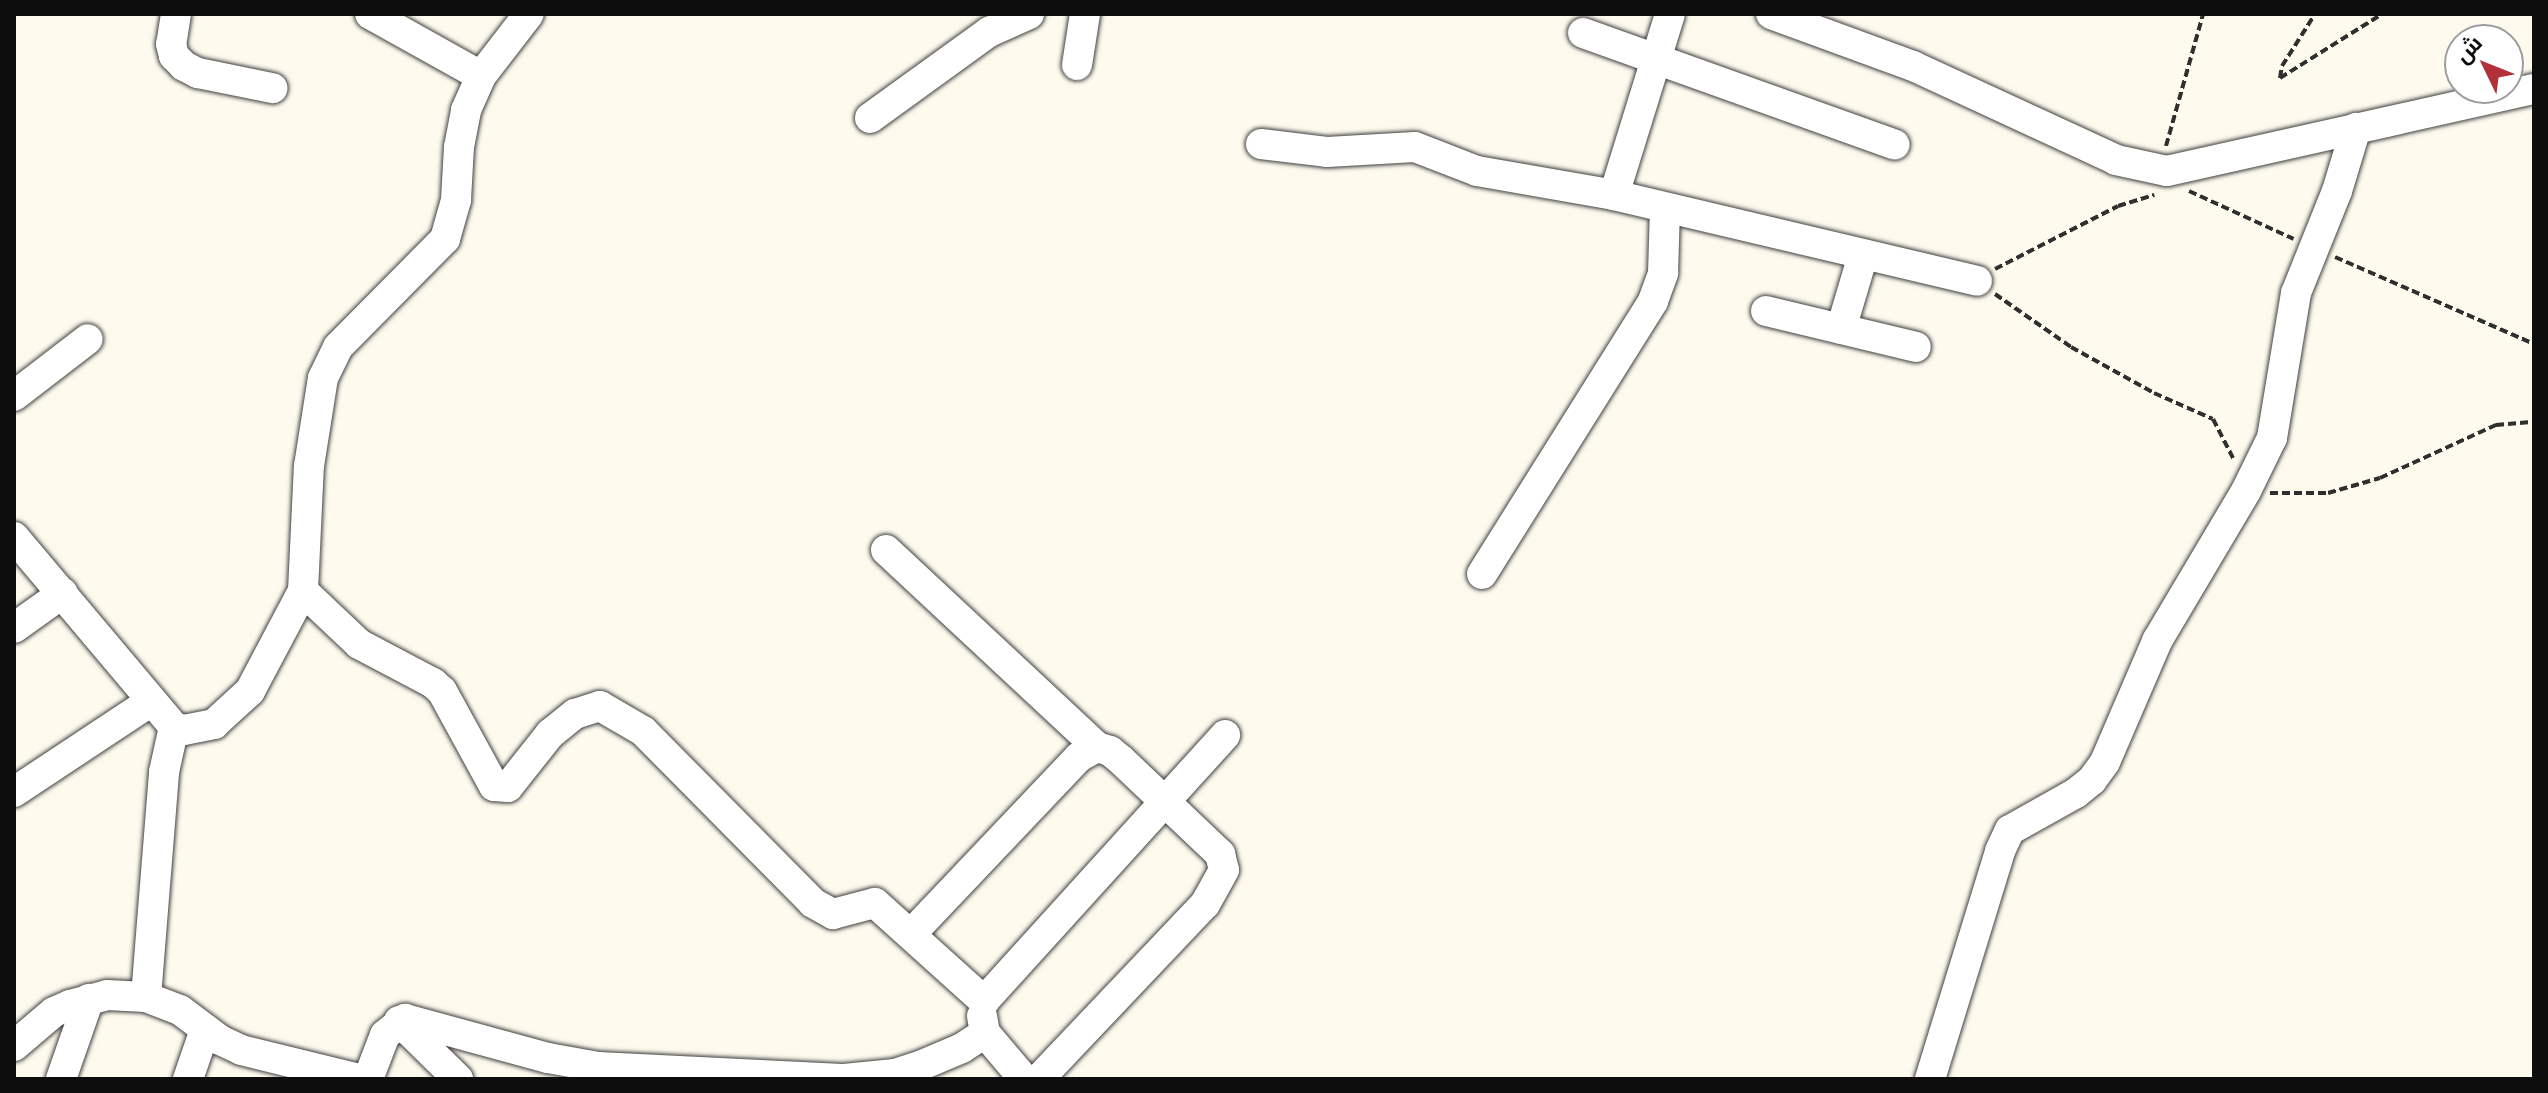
<!DOCTYPE html>
<meta charset="utf-8">
<style>
body{margin:0}
#map{position:relative;width:2548px;height:1093px;overflow:hidden;background:#fefaee;font-family:"IBM Plex Serif",Cairo,serif}
div>[style]{position:absolute}
.path>*{height:4px;margin-top:-2px;transform-origin:0;background:repeating-linear-gradient(90deg,#2f2f2f 0 8px,transparent 0 12px)}
.roads{filter:drop-shadow(0 0 2px #404040) drop-shadow(0 0 2px #404040)}
.minor>*{height:30px;margin:-15px;padding:0 15px;transform-origin:15px;border-radius:15px;background:#fff}
span{translate:-50% -50%;white-space:nowrap;text-align:center;line-height:1.15;-webkit-text-stroke:8px #fff;paint-order:stroke}
.frame{position:absolute;inset:0;border:16px solid #0d0d0d;pointer-events:none}
.north{position:absolute;left:2444px;top:24px;width:80px;height:80px;box-sizing:border-box;background:#fff;border:2px solid #9e9e9e;border-radius:50%;rotate:313deg;font-size:22px;font-weight:700;line-height:32px;text-align:center;color:#0d0d0d}
.north::after{content:'';display:block;margin:auto;width:28px;height:36px;background:#b23039;clip-path:polygon(50% 0,100% 100%,50% 72%,0 100%)}
</style>
<div id="map">
<div class="path">
<i style="left:2280px;top:78px;width:120px;rotate:-32.1deg"></i>
<i style="left:2280px;top:78px;width:12px;rotate:-81deg"></i>
<i style="left:2282px;top:66px;width:62px;rotate:-57.6deg"></i>
<i style="left:2166px;top:146px;width:137px;rotate:-74.3deg"></i>
<i style="left:2189px;top:191px;width:115px;rotate:24.6deg"></i>
<i style="left:2335px;top:257px;width:217px;rotate:23.6deg"></i>
<i style="left:1995px;top:269px;width:138px;rotate:-27.1deg"></i>
<i style="left:2118px;top:206px;width:38px;rotate:-17deg"></i>
<i style="left:1995px;top:294px;width:93px;rotate:34.9deg"></i>
<i style="left:2071px;top:347px;width:95px;rotate:29deg"></i>
<i style="left:2154px;top:393px;width:64px;rotate:23.8deg"></i>
<i style="left:2213px;top:419px;width:46px;rotate:62.9deg"></i>
<i style="left:2270px;top:493px;width:58px"></i>
<i style="left:2328px;top:493px;width:54px;rotate:-16.1deg"></i>
<i style="left:2380px;top:478px;width:128px;rotate:-24.6deg"></i>
<i style="left:2496px;top:425px;width:38px;rotate:-5deg"></i>
</div>
<div class="roads">
<div class="minor">
<i style="left:176px;top:14px;width:30px;rotate:99deg"></i>
<i style="left:171px;top:44px;width:12px;rotate:76deg"></i>
<i style="left:174px;top:56px;width:14px;rotate:45deg"></i>
<i style="left:184px;top:66px;width:16px;rotate:27deg"></i>
<i style="left:198px;top:73px;width:76px;rotate:11.5deg"></i>
<i style="left:1771px;top:14px;width:151px;rotate:20.1deg"></i>
<i style="left:1913px;top:66px;width:224px;rotate:24.8deg"></i>
<i style="left:2116px;top:160px;width:52px;rotate:12.2deg"></i>
<i style="left:2167px;top:171px;width:376px;rotate:-12.6deg"></i>
<i style="left:1583px;top:33px;width:331px;rotate:19.7deg"></i>
<i style="left:1077px;top:65px;width:52px;rotate:-81.1deg"></i>
<i style="left:481px;top:76px;width:78px;rotate:-52.3deg"></i>
<i style="left:870px;top:118px;width:147px;rotate:-35.9deg"></i>
<i style="left:989px;top:32px;width:44px;rotate:-24.2deg"></i>
<i style="left:1261px;top:144px;width:66px;rotate:6.9deg"></i>
<i style="left:1327px;top:152px;width:88px;rotate:-3.3deg"></i>
<i style="left:1415px;top:147px;width:66px;rotate:21.2deg"></i>
<i style="left:1477px;top:171px;width:139px;rotate:9.9deg"></i>
<i style="left:1614px;top:195px;width:373px;rotate:13.3deg"></i>
<i style="left:1614px;top:195px;width:189px;rotate:-72.8deg"></i>
<i style="left:1766px;top:311px;width:154px;rotate:13.5deg"></i>
<i style="left:1841px;top:329px;width:77px;rotate:-73.4deg"></i>
<i style="left:14px;top:396px;width:93px;rotate:-37.6deg"></i>
<i style="left:14px;top:537px;width:248px;rotate:49.9deg"></i>
<i style="left:174px;top:727px;width:10px;rotate:17deg"></i>
<i style="left:184px;top:730px;width:31px;rotate:-11deg"></i>
<i style="left:214px;top:724px;width:49px;rotate:-42.5deg"></i>
<i style="left:250px;top:691px;width:113px;rotate:-62.1deg"></i>
<i style="left:303px;top:591px;width:125px;rotate:-87.3deg"></i>
<i style="left:309px;top:466px;width:89px;rotate:-81deg"></i>
<i style="left:323px;top:378px;width:34px;rotate:-64deg"></i>
<i style="left:338px;top:347px;width:152px;rotate:-45.3deg"></i>
<i style="left:445px;top:239px;width:41px;rotate:-74.2deg"></i>
<i style="left:456px;top:200px;width:53px;rotate:-86.8deg"></i>
<i style="left:459px;top:147px;width:38px;rotate:-79deg"></i>
<i style="left:466px;top:110px;width:37px;rotate:-66deg"></i>
<i style="left:481px;top:76px;width:127px;rotate:-150.8deg"></i>
<i style="left:886px;top:550px;width:289px;rotate:43deg"></i>
<i style="left:1097px;top:747px;width:14px;rotate:17deg"></i>
<i style="left:1110px;top:751px;width:14px;rotate:39deg"></i>
<i style="left:1121px;top:760px;width:137px;rotate:43.5deg"></i>
<i style="left:1220px;top:854px;width:16px;rotate:76deg"></i>
<i style="left:1224px;top:870px;width:39px;rotate:119deg"></i>
<i style="left:1205px;top:904px;width:241px;rotate:133.5deg"></i>
<i style="left:1482px;top:574px;width:322px;rotate:-57.9deg"></i>
<i style="left:1653px;top:301px;width:30px;rotate:-70deg"></i>
<i style="left:1663px;top:273px;width:65px;rotate:-88.2deg"></i>
<i style="left:303px;top:591px;width:77px;rotate:43.4deg"></i>
<i style="left:359px;top:644px;width:84px;rotate:27.8deg"></i>
<i style="left:433px;top:683px;width:12px;rotate:42deg"></i>
<i style="left:442px;top:691px;width:108px;rotate:61.3deg"></i>
<i style="left:494px;top:786px;width:14px;rotate:4deg"></i>
<i style="left:508px;top:787px;width:68px;rotate:-51.6deg"></i>
<i style="left:550px;top:734px;width:32px;rotate:-39deg"></i>
<i style="left:575px;top:714px;width:26px;rotate:-18deg"></i>
<i style="left:600px;top:706px;width:50px;rotate:30.2deg"></i>
<i style="left:643px;top:731px;width:242px;rotate:45.3deg"></i>
<i style="left:813px;top:903px;width:23px;rotate:29deg"></i>
<i style="left:833px;top:914px;width:43px;rotate:-14.7deg"></i>
<i style="left:875px;top:903px;width:147px;rotate:42deg"></i>
<i style="left:984px;top:1001px;width:359px;rotate:-47.8deg"></i>
<i style="left:14px;top:628px;width:60px;rotate:-35.5deg"></i>
<i style="left:14px;top:792px;width:163px;rotate:-33.5deg"></i>
<i style="left:911px;top:934px;width:244px;rotate:-46.5deg"></i>
<i style="left:1079px;top:757px;width:21px;rotate:-29deg"></i>
<i style="left:146px;top:997px;width:36px;rotate:21deg"></i>
<i style="left:180px;top:1010px;width:50px;rotate:36.9deg"></i>
<i style="left:220px;top:1040px;width:23px;rotate:25deg"></i>
<i style="left:241px;top:1050px;width:122px;rotate:13.8deg"></i>
<i style="left:982px;top:1016px;width:17px;rotate:80deg"></i>
<i style="left:985px;top:1033px;width:60px;rotate:49.7deg"></i>
<i style="left:399px;top:1021px;width:83px;rotate:44.5deg"></i>
<i style="left:14px;top:1046px;width:52px;rotate:-40.4deg"></i>
<i style="left:54px;top:1012px;width:17px;rotate:-24deg"></i>
<i style="left:70px;top:1005px;width:38px;rotate:-15deg"></i>
<i style="left:107px;top:995px;width:39px;rotate:3deg"></i>
<i style="left:146px;top:997px;width:226px;rotate:-85.4deg"></i>
<i style="left:164px;top:772px;width:46px;rotate:-77.5deg"></i>
<i style="left:61px;top:1079px;width:85px;rotate:-70.7deg"></i>
<i style="left:188px;top:1079px;width:52px;rotate:-70.9deg"></i>
<i style="left:368px;top:1079px;width:47px;rotate:-68.9deg"></i>
<i style="left:385px;top:1035px;width:26px;rotate:-39deg"></i>
<i style="left:405px;top:1019px;width:148px;rotate:15.3deg"></i>
<i style="left:548px;top:1058px;width:51px;rotate:10.2deg"></i>
<i style="left:598px;top:1067px;width:244px;rotate:2.8deg"></i>
<i style="left:844px;top:1079px;width:51px;rotate:-5.6deg"></i>
<i style="left:895px;top:1074px;width:28px;rotate:-18deg"></i>
<i style="left:922px;top:1065px;width:43px;rotate:-23deg"></i>
<i style="left:962px;top:1048px;width:27px;rotate:-33deg"></i>
<i style="left:1930px;top:1079px;width:239px;rotate:-72.9deg"></i>
<i style="left:2000px;top:851px;width:23px;rotate:-65deg"></i>
<i style="left:2010px;top:830px;width:76px;rotate:-29.3deg"></i>
<i style="left:2076px;top:793px;width:21px;rotate:-39deg"></i>
<i style="left:2092px;top:780px;width:22px;rotate:-54deg"></i>
<i style="left:2105px;top:762px;width:132px;rotate:-66.7deg"></i>
<i style="left:2157px;top:641px;width:174px;rotate:-59.3deg"></i>
<i style="left:2246px;top:491px;width:59px;rotate:-63.9deg"></i>
<i style="left:2272px;top:438px;width:147px;rotate:-80.6deg"></i>
<i style="left:2296px;top:293px;width:110px;rotate:-68.1deg"></i>
<i style="left:2337px;top:191px;width:66px;rotate:-73.2deg"></i>
</div>
</div>
<div class="frame"></div>
<div class="north">ش</div>
</div>
